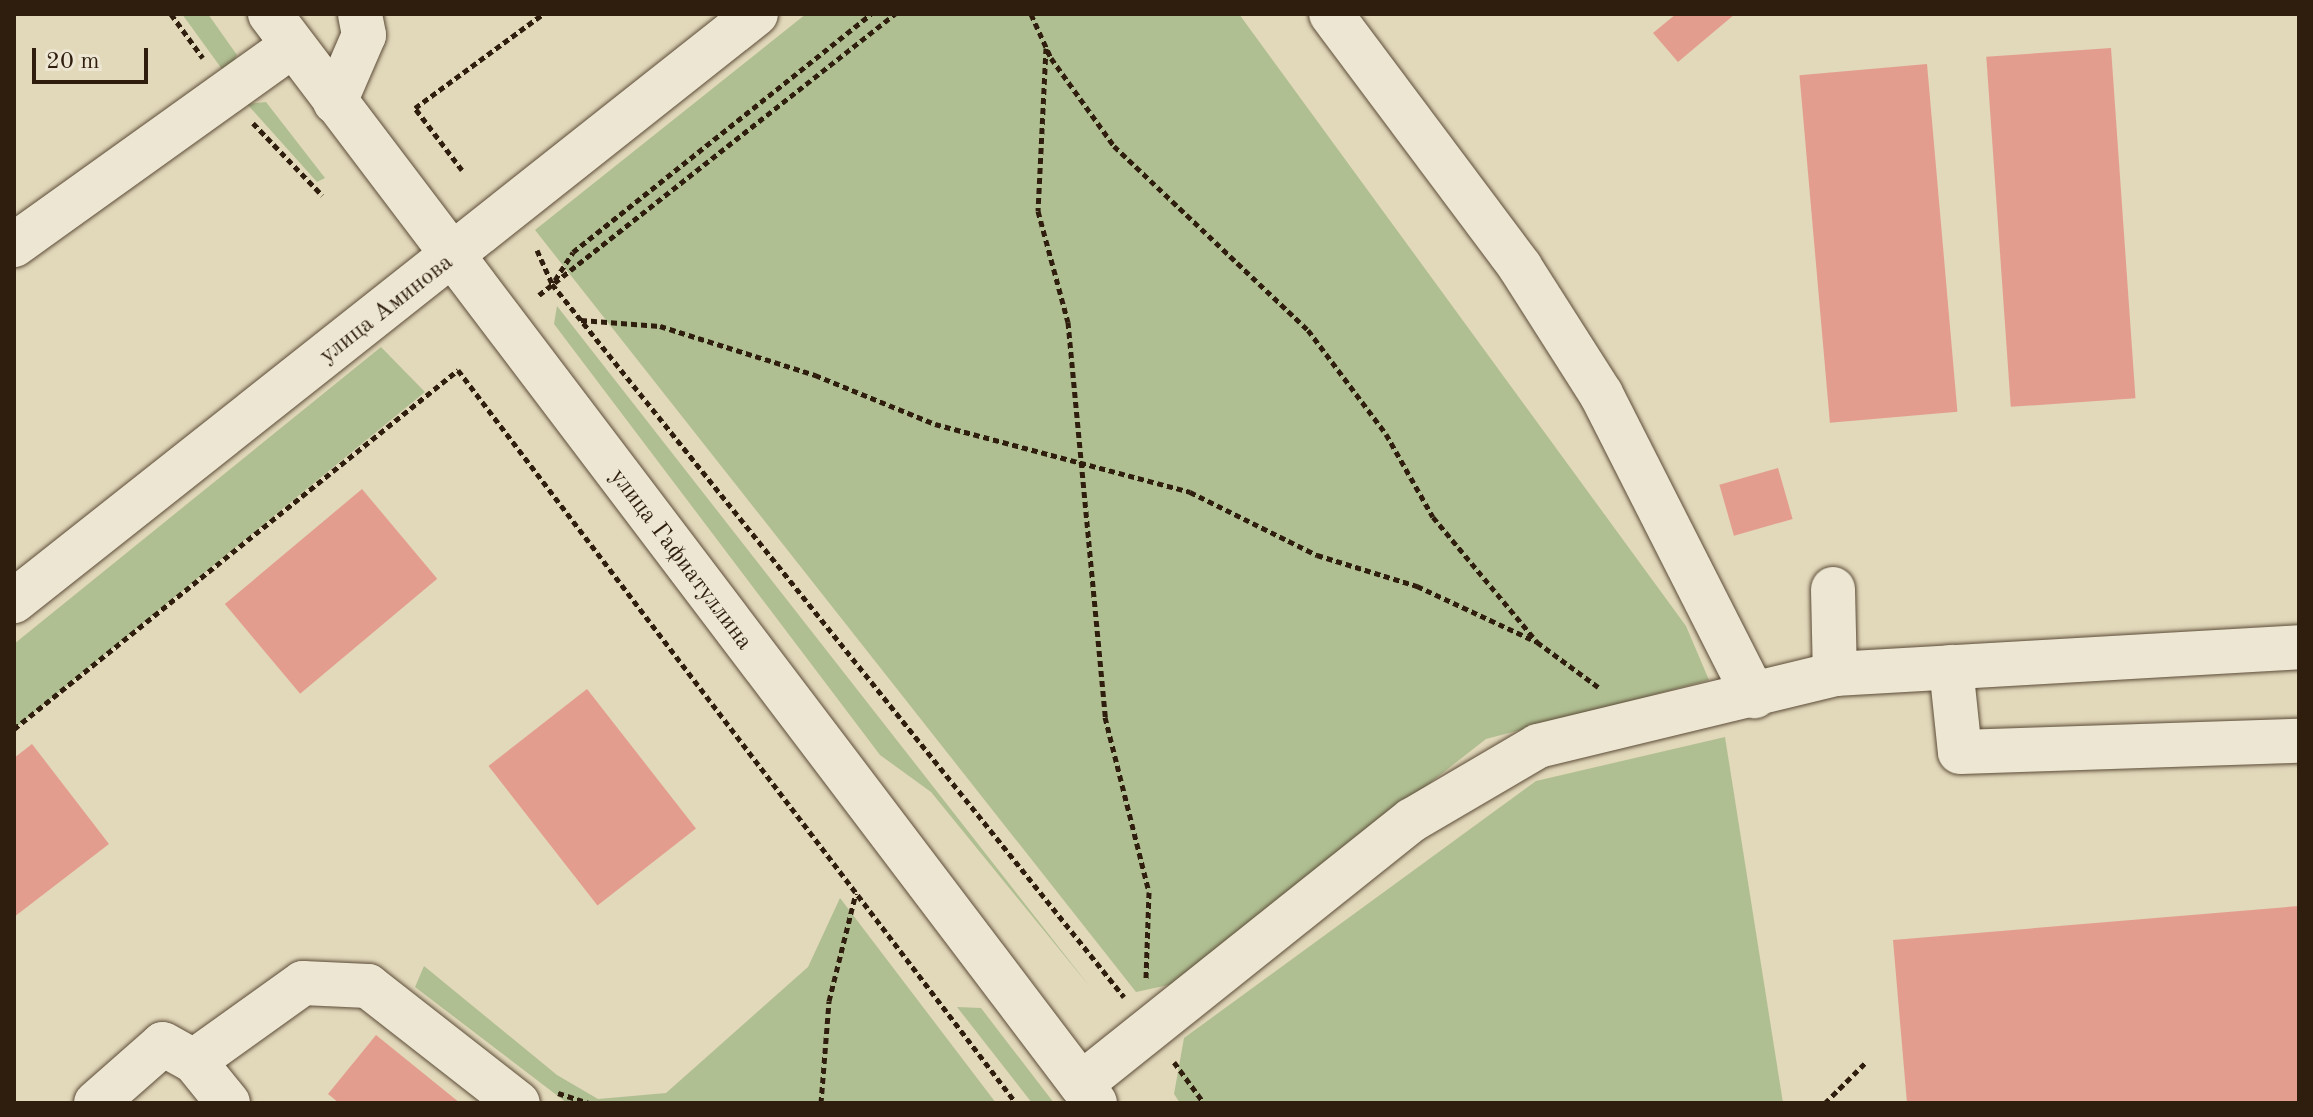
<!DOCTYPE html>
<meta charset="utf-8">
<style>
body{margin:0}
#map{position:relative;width:2313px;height:1117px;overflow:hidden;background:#e2d8ba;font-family:"Old Standard TT",serif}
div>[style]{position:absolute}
.green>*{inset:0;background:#b0bf92}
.building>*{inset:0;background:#e39d8e;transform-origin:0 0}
.path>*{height:5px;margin-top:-2.5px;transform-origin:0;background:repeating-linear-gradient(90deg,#2f1e0d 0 6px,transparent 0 10px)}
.roads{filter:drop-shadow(0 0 2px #5c4c38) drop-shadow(0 0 2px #5c4c38)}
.minor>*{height:44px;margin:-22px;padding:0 22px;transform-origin:22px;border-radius:22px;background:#ece6d2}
span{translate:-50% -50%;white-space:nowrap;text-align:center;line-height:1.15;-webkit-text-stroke:6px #ece6d2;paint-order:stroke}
.street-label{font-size:24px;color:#2f1e0d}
.frame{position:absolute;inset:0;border:16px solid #2f1e0d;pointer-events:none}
.scale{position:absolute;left:32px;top:48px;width:116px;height:36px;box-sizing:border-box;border:4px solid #2f1e0d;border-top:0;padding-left:10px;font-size:24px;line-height:28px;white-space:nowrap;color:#2f1e0d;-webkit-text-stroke:6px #ece6d2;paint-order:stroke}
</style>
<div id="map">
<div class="green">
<i style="clip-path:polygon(182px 14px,208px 14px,237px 55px,227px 76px)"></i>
<i style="clip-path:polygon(806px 14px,1239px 14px,1686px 626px,1709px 680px,1486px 739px,1173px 984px,1136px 992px,535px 230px)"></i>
<i style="clip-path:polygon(266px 102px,325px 178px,317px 182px,247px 104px)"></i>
<i style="clip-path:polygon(557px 306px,1090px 987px,931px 792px,880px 755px,554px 324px)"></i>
<i style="clip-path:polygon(381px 347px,425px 392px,14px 729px,14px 644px)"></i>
<i style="clip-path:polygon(1725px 737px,1783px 1103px,1180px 1103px,1174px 1094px,1184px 1038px,1536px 781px)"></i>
<i style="clip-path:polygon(840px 898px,996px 1103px,567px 1103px,415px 987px,424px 966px,557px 1075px,598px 1099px,666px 1093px,808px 967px)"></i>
<i style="clip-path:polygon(957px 1007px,981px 1008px,1054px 1103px,1032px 1103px)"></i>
</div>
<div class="building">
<i style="clip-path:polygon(1676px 14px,1735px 14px,1678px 62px,1653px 33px)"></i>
<i style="left:2111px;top:48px;width:351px;height:125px;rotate:86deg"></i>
<i style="left:1927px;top:64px;width:349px;height:128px;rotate:85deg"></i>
<i style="left:1778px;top:468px;width:53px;height:61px;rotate:74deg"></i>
<i style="left:362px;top:489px;width:117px;height:179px;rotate:50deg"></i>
<i style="left:587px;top:689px;width:177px;height:125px;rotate:52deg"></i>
<i style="clip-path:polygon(32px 744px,109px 844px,14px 917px,14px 758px)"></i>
<i style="clip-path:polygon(2299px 906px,2299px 1103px,1907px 1103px,1893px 940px)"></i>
<i style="clip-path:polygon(376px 1035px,460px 1103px,339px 1103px,328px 1094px)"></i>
</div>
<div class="path">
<i style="left:171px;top:14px;width:54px;rotate:54deg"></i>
<i style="left:1031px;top:14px;width:48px;rotate:65.6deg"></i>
<i style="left:1051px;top:58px;width:108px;rotate:54.4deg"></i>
<i style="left:1114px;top:146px;width:267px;rotate:43.5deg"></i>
<i style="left:1308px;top:330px;width:130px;rotate:53.1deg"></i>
<i style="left:1386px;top:434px;width:95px;rotate:60.5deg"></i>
<i style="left:1433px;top:517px;width:163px;rotate:50.2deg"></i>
<i style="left:1537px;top:642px;width:76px;rotate:36.4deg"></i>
<i style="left:1046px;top:48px;width:163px;rotate:92.8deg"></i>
<i style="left:1038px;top:211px;width:115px;rotate:74.9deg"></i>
<i style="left:1068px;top:322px;width:397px;rotate:84.6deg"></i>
<i style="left:1105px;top:717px;width:180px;rotate:75.9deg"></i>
<i style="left:1149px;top:892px;width:87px;rotate:92deg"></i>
<i style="left:253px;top:123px;width:100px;rotate:46.2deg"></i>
<i style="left:462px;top:170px;width:78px;rotate:-127.2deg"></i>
<i style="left:415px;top:108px;width:159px;rotate:-36.3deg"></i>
<i style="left:537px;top:250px;width:37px;rotate:66deg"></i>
<i style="left:552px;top:284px;width:914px;rotate:51.26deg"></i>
<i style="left:555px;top:280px;width:33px;rotate:-57deg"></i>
<i style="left:573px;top:252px;width:381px;rotate:-38.6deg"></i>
<i style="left:539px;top:295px;width:454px;rotate:-38.3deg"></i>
<i style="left:581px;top:320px;width:79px;rotate:4.3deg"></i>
<i style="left:660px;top:326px;width:163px;rotate:17.5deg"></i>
<i style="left:815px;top:375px;width:130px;rotate:22.2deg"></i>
<i style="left:935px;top:424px;width:264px;rotate:14.9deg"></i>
<i style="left:1190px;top:492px;width:142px;rotate:26.4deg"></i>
<i style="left:1317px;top:555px;width:105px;rotate:17.2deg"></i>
<i style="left:1417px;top:586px;width:132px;rotate:25deg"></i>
<i style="left:14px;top:729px;width:571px;rotate:-38.96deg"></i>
<i style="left:458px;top:370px;width:921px;rotate:52.72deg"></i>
<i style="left:1174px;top:1062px;width:51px;rotate:53.8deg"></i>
<i style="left:558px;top:1093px;width:32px;rotate:18deg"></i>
<i style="left:821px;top:1103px;width:102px;rotate:-85.5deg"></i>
<i style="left:829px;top:1001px;width:111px;rotate:-76deg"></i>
<i style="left:1825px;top:1103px;width:57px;rotate:-45deg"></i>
</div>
<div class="roads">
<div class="minor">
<i style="left:270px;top:14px;width:1366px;rotate:52.85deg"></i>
<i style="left:1331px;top:14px;width:316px;rotate:53.2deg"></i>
<i style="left:1520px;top:267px;width:151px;rotate:57.5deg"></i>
<i style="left:1601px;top:394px;width:339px;rotate:63.1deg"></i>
<i style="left:335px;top:102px;width:73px;rotate:-66.6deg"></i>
<i style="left:364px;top:35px;width:21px;rotate:-101deg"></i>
<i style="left:14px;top:245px;width:343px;rotate:-35.6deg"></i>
<i style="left:1833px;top:589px;width:85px;rotate:88.7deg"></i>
<i style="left:14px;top:601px;width:946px;rotate:-38.35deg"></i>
<i style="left:1951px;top:667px;width:85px;rotate:84deg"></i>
<i style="left:1960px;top:752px;width:339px;rotate:-1.9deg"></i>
<i style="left:194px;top:1061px;width:134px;rotate:-35.6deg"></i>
<i style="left:303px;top:983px;width:65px;rotate:2.6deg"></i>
<i style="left:368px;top:986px;width:190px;rotate:38deg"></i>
<i style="left:1081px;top:1084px;width:423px;rotate:-38.6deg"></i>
<i style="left:1412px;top:820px;width:146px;rotate:-30.4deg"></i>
<i style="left:1538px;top:746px;width:306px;rotate:-13.6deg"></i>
<i style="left:1835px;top:674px;width:465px;rotate:-3.3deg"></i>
<i style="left:96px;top:1103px;width:89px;rotate:-41.4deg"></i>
<i style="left:163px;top:1044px;width:35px;rotate:29deg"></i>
<i style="left:194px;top:1061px;width:54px;rotate:51deg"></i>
</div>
</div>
<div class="street-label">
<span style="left:387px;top:310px;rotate:-38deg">улица Аминова</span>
<span style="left:680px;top:560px;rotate:53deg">улица Гафиатуллина</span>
</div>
<div class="frame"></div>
<div class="scale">20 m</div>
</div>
